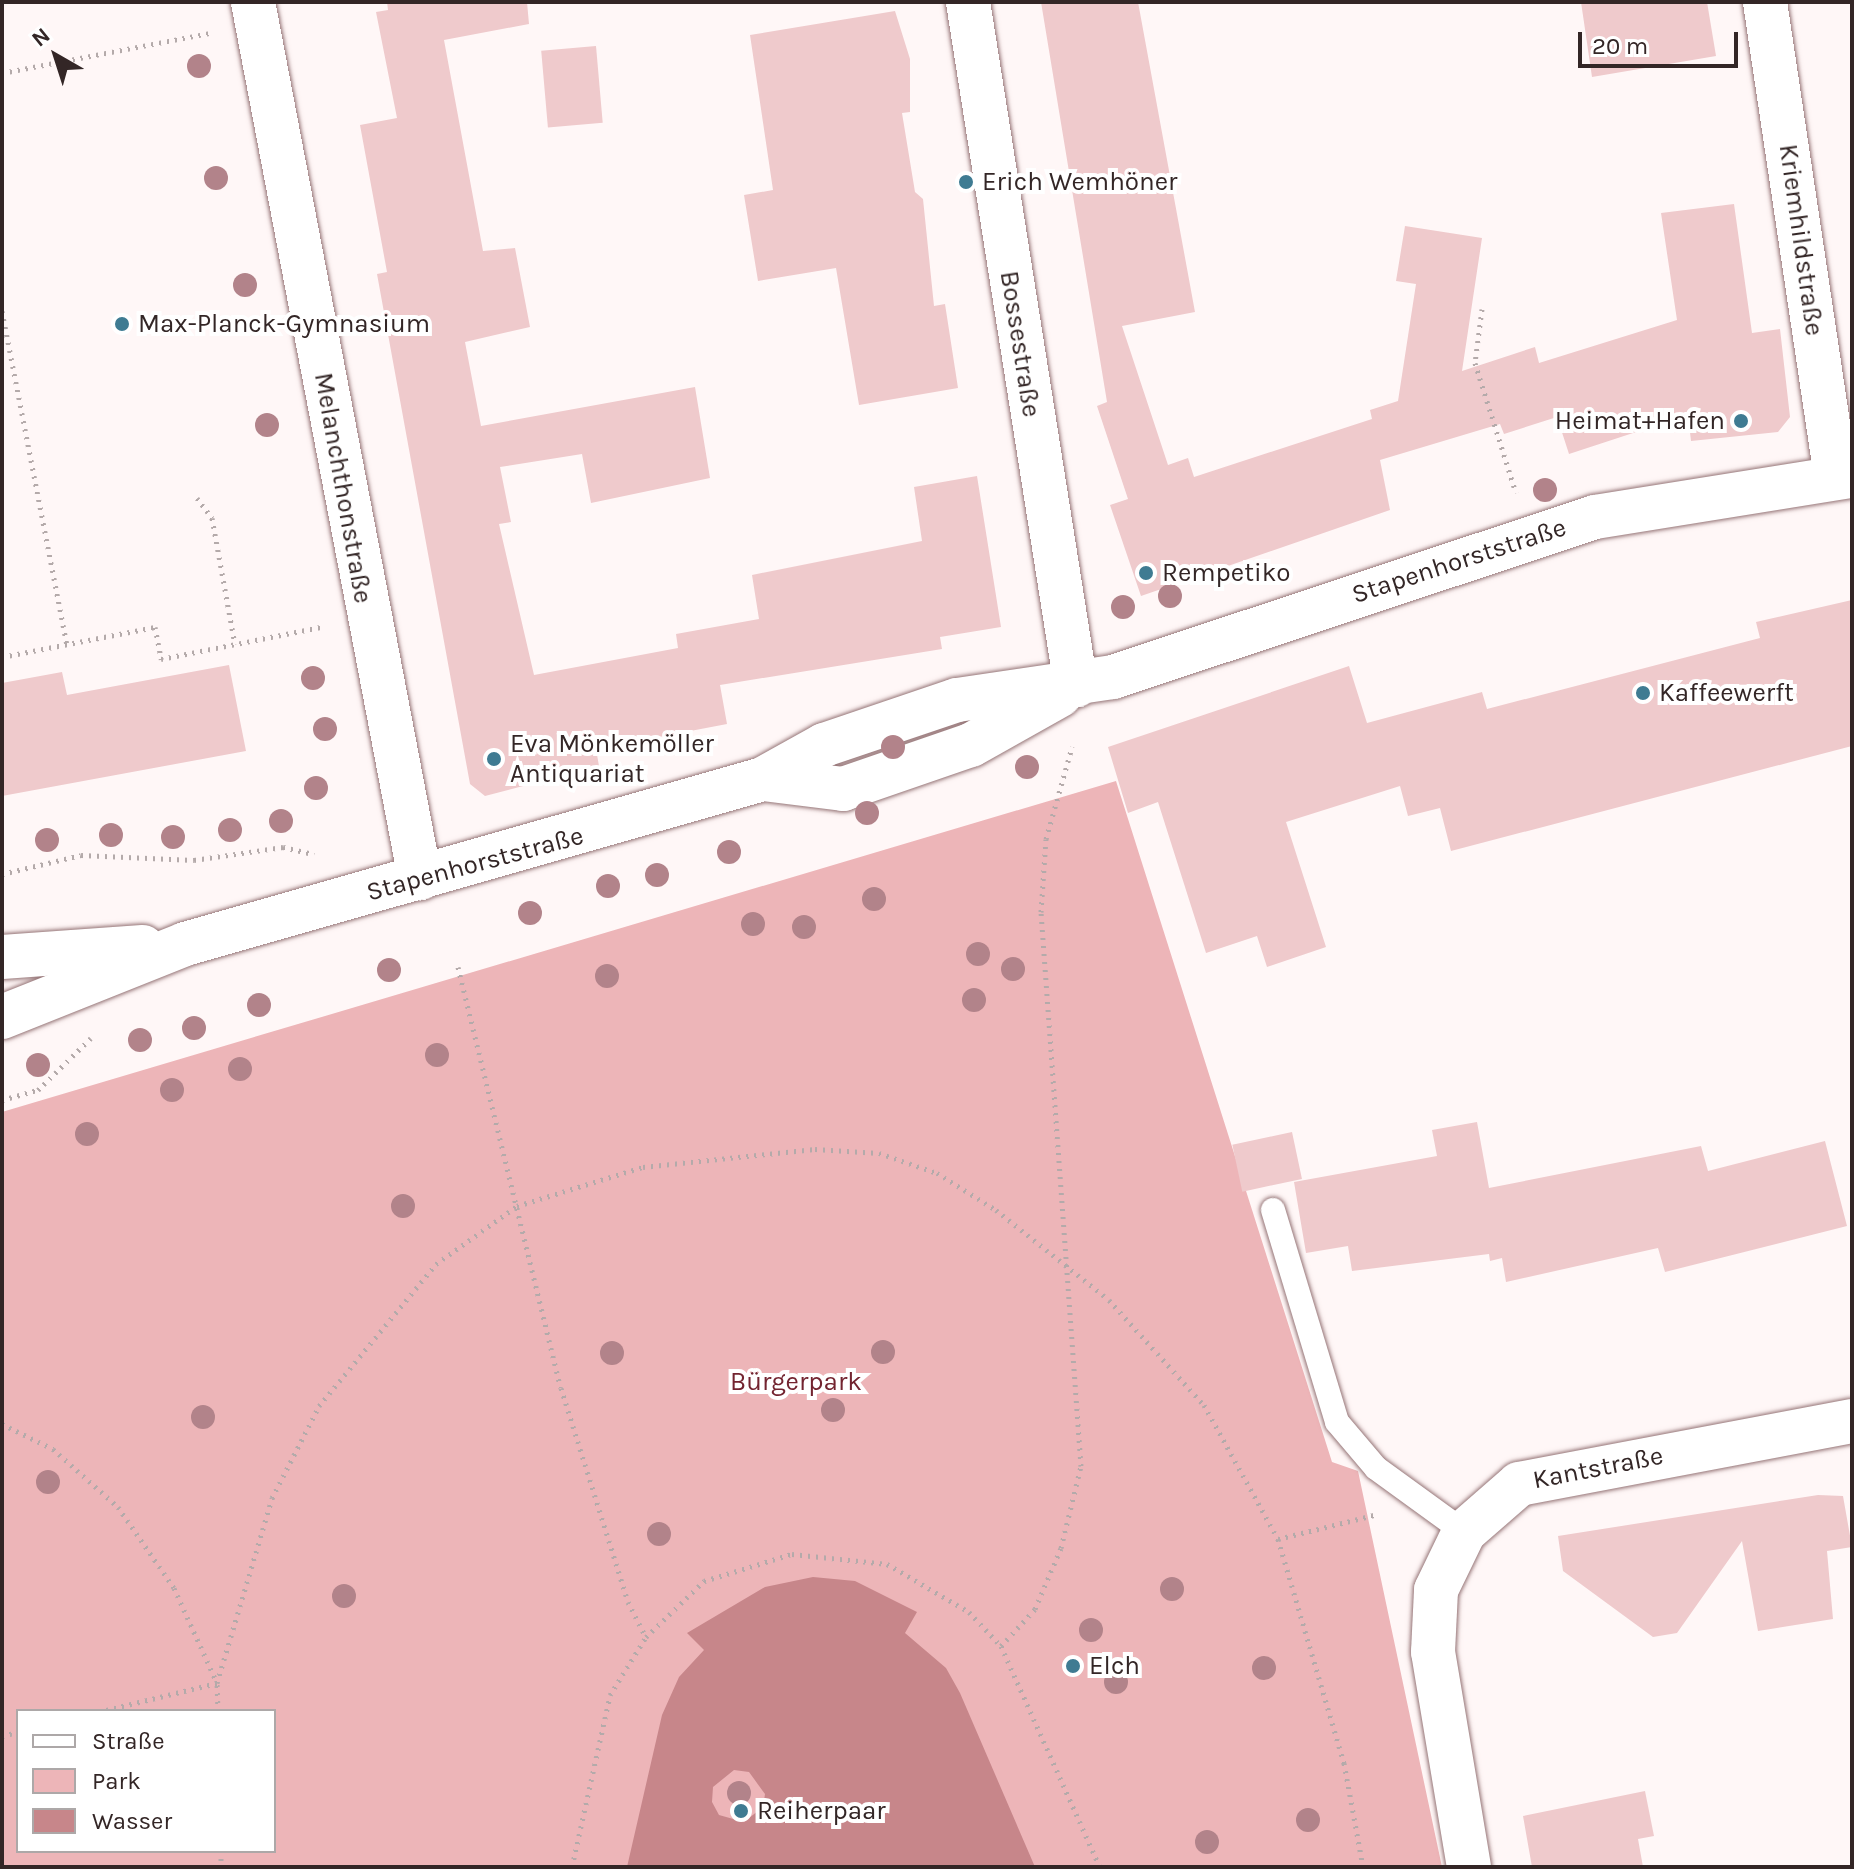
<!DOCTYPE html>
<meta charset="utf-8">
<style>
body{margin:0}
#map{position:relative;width:1854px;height:1869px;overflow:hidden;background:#fff7f7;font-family:Karla,sans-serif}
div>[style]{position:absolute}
.green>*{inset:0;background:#edb5b8}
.water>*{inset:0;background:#c7868a}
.building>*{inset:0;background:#efcacc;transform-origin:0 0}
.path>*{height:5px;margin-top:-2.5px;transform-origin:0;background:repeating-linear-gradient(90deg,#b4aaaa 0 2px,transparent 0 8px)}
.roads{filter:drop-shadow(0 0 2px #967577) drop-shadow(0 0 2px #967577)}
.lane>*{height:24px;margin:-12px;padding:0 12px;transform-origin:12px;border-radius:12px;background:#fff}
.street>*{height:44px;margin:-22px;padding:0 22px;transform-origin:22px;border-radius:22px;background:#fff}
.secondary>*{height:44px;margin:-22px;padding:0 22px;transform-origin:22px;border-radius:22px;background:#fff}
.trees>*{width:24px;height:24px;margin:-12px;border-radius:50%;background:#b2838a}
.dots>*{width:22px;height:22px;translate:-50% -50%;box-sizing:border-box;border:4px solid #fff;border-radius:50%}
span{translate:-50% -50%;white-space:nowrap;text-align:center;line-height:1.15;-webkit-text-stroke:8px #fff;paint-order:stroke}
.poi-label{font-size:26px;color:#332626}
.left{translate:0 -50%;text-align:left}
.right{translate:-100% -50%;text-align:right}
.street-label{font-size:26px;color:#332626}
.park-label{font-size:26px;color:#732430}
.frame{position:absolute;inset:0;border:4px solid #332626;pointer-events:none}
.legend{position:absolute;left:16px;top:1709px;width:260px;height:144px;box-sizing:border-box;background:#fff;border:2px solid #ada8a8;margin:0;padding:10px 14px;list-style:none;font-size:24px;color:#332626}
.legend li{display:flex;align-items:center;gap:16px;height:40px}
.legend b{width:40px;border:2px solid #ada8a8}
.north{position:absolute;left:16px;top:16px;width:80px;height:80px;-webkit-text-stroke:6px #fff;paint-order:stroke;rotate:321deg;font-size:22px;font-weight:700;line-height:32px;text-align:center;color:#332626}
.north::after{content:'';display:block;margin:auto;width:28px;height:36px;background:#332626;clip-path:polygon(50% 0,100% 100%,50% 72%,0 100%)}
.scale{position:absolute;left:1578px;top:32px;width:160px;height:36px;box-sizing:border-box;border:4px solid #332626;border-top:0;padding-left:10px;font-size:24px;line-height:28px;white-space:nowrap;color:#332626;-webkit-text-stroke:6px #fff;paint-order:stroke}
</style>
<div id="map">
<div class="green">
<i style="clip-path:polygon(evenodd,1116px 781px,1332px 1462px,1358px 1471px,1442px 1867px,2px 1867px,2px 1112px,1116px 781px,18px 1711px,274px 1711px,274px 1851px,18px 1851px,18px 1711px)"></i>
</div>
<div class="water">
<i style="clip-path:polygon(evenodd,813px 1577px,855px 1581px,917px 1612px,905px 1633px,946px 1668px,960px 1693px,1035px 1867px,627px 1867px,662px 1715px,679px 1677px,704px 1650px,687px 1633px,765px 1587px,813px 1577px,734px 1770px,749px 1772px,765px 1794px,763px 1807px,744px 1822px,719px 1815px,712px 1802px,713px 1787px,734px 1770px)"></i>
</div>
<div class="building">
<i style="clip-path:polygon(387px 2px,527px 2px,529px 24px,444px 40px,483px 251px,515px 248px,530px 327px,465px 342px,481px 426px,695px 387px,710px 478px,591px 503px,582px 454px,500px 467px,511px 522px,499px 524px,534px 675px,678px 648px,676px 634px,759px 619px,752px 575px,922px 541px,914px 487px,977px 476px,1001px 627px,940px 637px,942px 649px,720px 685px,727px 724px,596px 749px,599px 766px,485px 796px,470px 784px,377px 274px,387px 272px,360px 125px,397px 118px,376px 12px,388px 10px)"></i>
<i style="clip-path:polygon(1041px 2px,1138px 2px,1195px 312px,1122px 326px,1168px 465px,1188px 458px,1194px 477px,1372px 419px,1370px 410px,1398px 401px,1416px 284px,1396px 281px,1405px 226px,1482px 238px,1462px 371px,1535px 347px,1539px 363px,1677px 320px,1661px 213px,1734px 204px,1752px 333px,1780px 329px,1790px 417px,1778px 432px,1691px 441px,1688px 415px,1569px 454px,1557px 417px,1504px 434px,1500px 424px,1380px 460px,1390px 510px,1141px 596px,1110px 505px,1128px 499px,1097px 406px,1107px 402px)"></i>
<i style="clip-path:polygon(1581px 2px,1707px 2px,1716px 56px,1592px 77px)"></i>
<i style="clip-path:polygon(895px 11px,910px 59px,910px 112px,902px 113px,915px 192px,923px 199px,934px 306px,945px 304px,958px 388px,859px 405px,836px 268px,758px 281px,744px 195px,773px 190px,750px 35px)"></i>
<i style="left:596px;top:46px;width:77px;height:55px;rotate:85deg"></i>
<i style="clip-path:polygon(1852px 600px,1852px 746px,1451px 851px,1440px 808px,1408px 816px,1400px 786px,1286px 822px,1326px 947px,1267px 967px,1257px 936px,1206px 953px,1158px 802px,1128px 813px,1108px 747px,1349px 666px,1367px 723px,1482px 692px,1487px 709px,1760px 638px,1756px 622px)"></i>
<i style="clip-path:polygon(229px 665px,246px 751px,2px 796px,2px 683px,62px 672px,67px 695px)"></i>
<i style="clip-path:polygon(1477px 1122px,1489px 1188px,1701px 1146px,1708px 1171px,1825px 1141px,1847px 1226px,1665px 1272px,1658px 1248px,1506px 1282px,1502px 1258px,1490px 1261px,1489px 1254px,1352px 1271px,1348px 1246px,1306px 1253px,1294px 1182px,1437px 1156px,1432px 1130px)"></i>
<i style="left:1292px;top:1132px;width:48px;height:61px;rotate:78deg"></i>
<i style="clip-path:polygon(1818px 1495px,1843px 1496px,1852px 1547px,1827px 1551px,1833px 1619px,1758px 1631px,1742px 1541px,1677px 1633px,1653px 1637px,1563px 1571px,1558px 1536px)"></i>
<i style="clip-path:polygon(1645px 1791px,1654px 1836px,1638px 1839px,1643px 1867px,1532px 1867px,1523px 1816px)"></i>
</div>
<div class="path">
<i style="left:2px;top:73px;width:211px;rotate:-10.9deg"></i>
<i style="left:1482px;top:309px;width:54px;rotate:97.4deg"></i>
<i style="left:1475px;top:363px;width:136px;rotate:72.5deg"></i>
<i style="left:2px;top:311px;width:339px;rotate:79deg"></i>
<i style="left:197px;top:498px;width:25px;rotate:53deg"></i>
<i style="left:212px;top:518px;width:128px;rotate:79.7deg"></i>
<i style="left:2px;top:657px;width:156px;rotate:-11.1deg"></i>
<i style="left:155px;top:627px;width:33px;rotate:79deg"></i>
<i style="left:161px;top:659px;width:163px;rotate:-11.3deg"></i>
<i style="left:2px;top:874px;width:81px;rotate:-13.5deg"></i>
<i style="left:81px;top:855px;width:113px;rotate:2.5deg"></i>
<i style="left:194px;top:860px;width:90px;rotate:-8.3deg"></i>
<i style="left:283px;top:847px;width:32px;rotate:13deg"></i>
<i style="left:458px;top:967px;width:433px;rotate:76.3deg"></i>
<i style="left:561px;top:1388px;width:224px;rotate:72.6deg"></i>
<i style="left:628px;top:1602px;width:39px;rotate:63deg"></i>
<i style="left:2px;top:1100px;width:37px;rotate:-16deg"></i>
<i style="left:38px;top:1090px;width:74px;rotate:-44.5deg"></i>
<i style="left:2px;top:1424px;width:57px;rotate:26.1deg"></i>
<i style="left:53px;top:1449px;width:87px;rotate:41.7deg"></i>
<i style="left:118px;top:1507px;width:98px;rotate:55.3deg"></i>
<i style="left:174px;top:1588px;width:104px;rotate:65.6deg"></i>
<i style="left:217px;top:1683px;width:118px;rotate:166.3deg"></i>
<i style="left:1278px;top:1539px;width:99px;rotate:-14deg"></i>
<i style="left:1001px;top:1646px;width:50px;rotate:-47.4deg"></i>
<i style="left:1035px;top:1609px;width:66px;rotate:-66.9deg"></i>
<i style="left:1061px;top:1548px;width:84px;rotate:-76.3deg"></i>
<i style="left:1081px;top:1466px;width:555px;rotate:-94.13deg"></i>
<i style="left:1041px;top:912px;width:73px;rotate:-86.1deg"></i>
<i style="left:1046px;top:839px;width:96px;rotate:-74.2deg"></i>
<i style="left:218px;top:1711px;width:28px;rotate:-92deg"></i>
<i style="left:217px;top:1683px;width:193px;rotate:-73.4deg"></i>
<i style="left:272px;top:1498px;width:103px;rotate:-62.9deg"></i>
<i style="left:319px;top:1406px;width:184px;rotate:-50.5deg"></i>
<i style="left:436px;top:1264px;width:100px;rotate:-35.6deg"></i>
<i style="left:517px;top:1206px;width:132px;rotate:-17.2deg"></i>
<i style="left:643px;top:1167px;width:173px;rotate:-6deg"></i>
<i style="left:815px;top:1149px;width:64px;rotate:3.6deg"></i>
<i style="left:879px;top:1153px;width:61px;rotate:19deg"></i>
<i style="left:937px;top:1173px;width:70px;rotate:32.1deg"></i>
<i style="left:996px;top:1210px;width:144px;rotate:38.5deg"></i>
<i style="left:1109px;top:1300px;width:142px;rotate:47.9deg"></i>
<i style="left:1204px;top:1405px;width:153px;rotate:61.1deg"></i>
<i style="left:1278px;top:1539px;width:234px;rotate:73.6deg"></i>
<i style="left:1344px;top:1763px;width:106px;rotate:79.6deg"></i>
<i style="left:2px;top:1736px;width:16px;rotate:-14deg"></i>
<i style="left:221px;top:1851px;width:16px;rotate:90deg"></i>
<i style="left:572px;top:1867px;width:176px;rotate:-77.5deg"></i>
<i style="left:610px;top:1695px;width:68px;rotate:-58.2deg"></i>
<i style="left:646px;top:1637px;width:81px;rotate:-44deg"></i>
<i style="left:704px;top:1581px;width:92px;rotate:-17.1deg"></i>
<i style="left:792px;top:1554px;width:96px;rotate:6deg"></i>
<i style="left:887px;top:1564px;width:95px;rotate:30.3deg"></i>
<i style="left:969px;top:1612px;width:47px;rotate:46.7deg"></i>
<i style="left:1001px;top:1646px;width:242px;rotate:65.9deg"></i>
</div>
<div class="roads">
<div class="lane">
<i style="left:1273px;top:1210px;width:221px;rotate:73.2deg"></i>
<i style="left:1337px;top:1422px;width:60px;rotate:49.7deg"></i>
<i style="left:1376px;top:1468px;width:109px;rotate:36deg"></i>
</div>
<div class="street">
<i style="left:253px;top:2px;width:892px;rotate:79.21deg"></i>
<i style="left:968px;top:2px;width:692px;rotate:81.03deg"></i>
<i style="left:1765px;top:2px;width:480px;rotate:81.5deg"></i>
<i style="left:1469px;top:1867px;width:218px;rotate:-99.5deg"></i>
<i style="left:1433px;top:1652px;width:62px;rotate:-87.2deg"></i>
<i style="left:1436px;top:1590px;width:64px;rotate:-64.2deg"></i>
<i style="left:1464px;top:1532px;width:73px;rotate:-41.1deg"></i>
<i style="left:1519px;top:1484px;width:339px;rotate:-10.7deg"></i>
</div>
<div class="secondary">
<i style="left:763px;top:779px;width:81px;rotate:7.1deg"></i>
<i style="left:843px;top:789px;width:135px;rotate:-19deg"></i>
<i style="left:971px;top:745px;width:102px;rotate:-29.3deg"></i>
<i style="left:2px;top:957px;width:141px;rotate:-4.1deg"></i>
<i style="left:2px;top:1017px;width:197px;rotate:-21.7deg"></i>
<i style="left:185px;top:944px;width:601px;rotate:-15.93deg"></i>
<i style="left:763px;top:779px;width:70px;rotate:-29.1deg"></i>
<i style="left:824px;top:745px;width:140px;rotate:-18.7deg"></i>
<i style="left:957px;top:700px;width:158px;rotate:-8.4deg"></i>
<i style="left:1113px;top:677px;width:508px;rotate:-18.36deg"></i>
<i style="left:1595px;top:517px;width:260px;rotate:-9.1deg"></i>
</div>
</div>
<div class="trees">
<i style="left:199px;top:66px"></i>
<i style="left:216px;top:178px"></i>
<i style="left:245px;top:285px"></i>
<i style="left:267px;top:425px"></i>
<i style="left:1545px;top:490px"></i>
<i style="left:1170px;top:596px"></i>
<i style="left:1123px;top:607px"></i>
<i style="left:313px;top:678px"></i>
<i style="left:325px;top:729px"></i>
<i style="left:893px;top:747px"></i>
<i style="left:1027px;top:767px"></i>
<i style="left:316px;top:788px"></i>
<i style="left:867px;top:813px"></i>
<i style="left:281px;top:821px"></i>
<i style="left:230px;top:830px"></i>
<i style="left:111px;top:835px"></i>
<i style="left:173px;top:837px"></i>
<i style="left:47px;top:840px"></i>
<i style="left:729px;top:852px"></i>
<i style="left:657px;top:875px"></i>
<i style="left:608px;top:886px"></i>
<i style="left:874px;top:899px"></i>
<i style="left:530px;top:913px"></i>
<i style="left:753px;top:924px"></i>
<i style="left:804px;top:927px"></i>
<i style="left:978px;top:954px"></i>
<i style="left:1013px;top:969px"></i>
<i style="left:389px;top:970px"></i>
<i style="left:607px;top:976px"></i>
<i style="left:974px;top:1000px"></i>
<i style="left:259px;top:1005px"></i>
<i style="left:194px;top:1028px"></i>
<i style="left:140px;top:1040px"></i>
<i style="left:437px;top:1055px"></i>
<i style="left:38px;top:1065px"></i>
<i style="left:240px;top:1069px"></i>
<i style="left:172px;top:1090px"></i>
<i style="left:87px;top:1134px"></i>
<i style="left:403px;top:1206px"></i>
<i style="left:883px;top:1352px"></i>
<i style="left:612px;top:1353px"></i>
<i style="left:833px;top:1410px"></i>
<i style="left:203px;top:1417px"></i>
<i style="left:48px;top:1482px"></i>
<i style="left:659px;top:1534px"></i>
<i style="left:1172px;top:1589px"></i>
<i style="left:344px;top:1596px"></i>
<i style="left:1091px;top:1630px"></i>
<i style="left:1264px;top:1668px"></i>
<i style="left:1116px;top:1682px"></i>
<i style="left:739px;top:1793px"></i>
<i style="left:1308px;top:1820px"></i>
<i style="left:1207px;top:1842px"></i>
</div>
<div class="dots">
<i style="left:966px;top:182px;background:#3f7b92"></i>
<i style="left:122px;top:324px;background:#3f7b92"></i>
<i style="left:1741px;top:421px;background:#3f7b92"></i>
<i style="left:1146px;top:573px;background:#3f7b92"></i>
<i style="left:1643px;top:693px;background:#3f7b92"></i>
<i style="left:494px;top:759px;background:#3f7b92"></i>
<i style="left:1073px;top:1666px;background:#3f7b92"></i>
<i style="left:741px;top:1811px;background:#3f7b92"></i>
</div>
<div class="poi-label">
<span class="left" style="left:982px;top:182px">Erich Wemhöner</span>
<span class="left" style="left:138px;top:324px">Max-Planck-Gymnasium</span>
<span class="right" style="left:1725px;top:421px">Heimat+Hafen</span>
<span class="left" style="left:1162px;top:573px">Rempetiko</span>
<span class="left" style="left:1659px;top:693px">Kaffeewerft</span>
<span class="left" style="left:510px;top:759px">Eva Mönkemöller<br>Antiquariat</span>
<span class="left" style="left:1089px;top:1666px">Elch</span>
<span class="left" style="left:757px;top:1811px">Reiherpaar</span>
</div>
<div class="street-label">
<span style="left:1801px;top:240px;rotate:82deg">Kriemhildstraße</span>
<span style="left:1020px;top:344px;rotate:81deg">Bossestraße</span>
<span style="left:343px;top:488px;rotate:80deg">Melanchthonstraße</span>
<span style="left:1459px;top:561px;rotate:-18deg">Stapenhorststraße</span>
<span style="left:475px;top:864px;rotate:-15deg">Stapenhorststraße</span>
<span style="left:1598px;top:1468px;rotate:-11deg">Kantstraße</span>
</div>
<div class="park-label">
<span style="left:796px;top:1382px">Bürgerpark</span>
</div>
<div class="frame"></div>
<ul class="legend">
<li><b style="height:10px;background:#fff"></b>Straße</li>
<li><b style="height:22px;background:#edb5b8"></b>Park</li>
<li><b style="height:22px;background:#c7868a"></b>Wasser</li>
</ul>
<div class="north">N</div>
<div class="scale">20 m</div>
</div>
